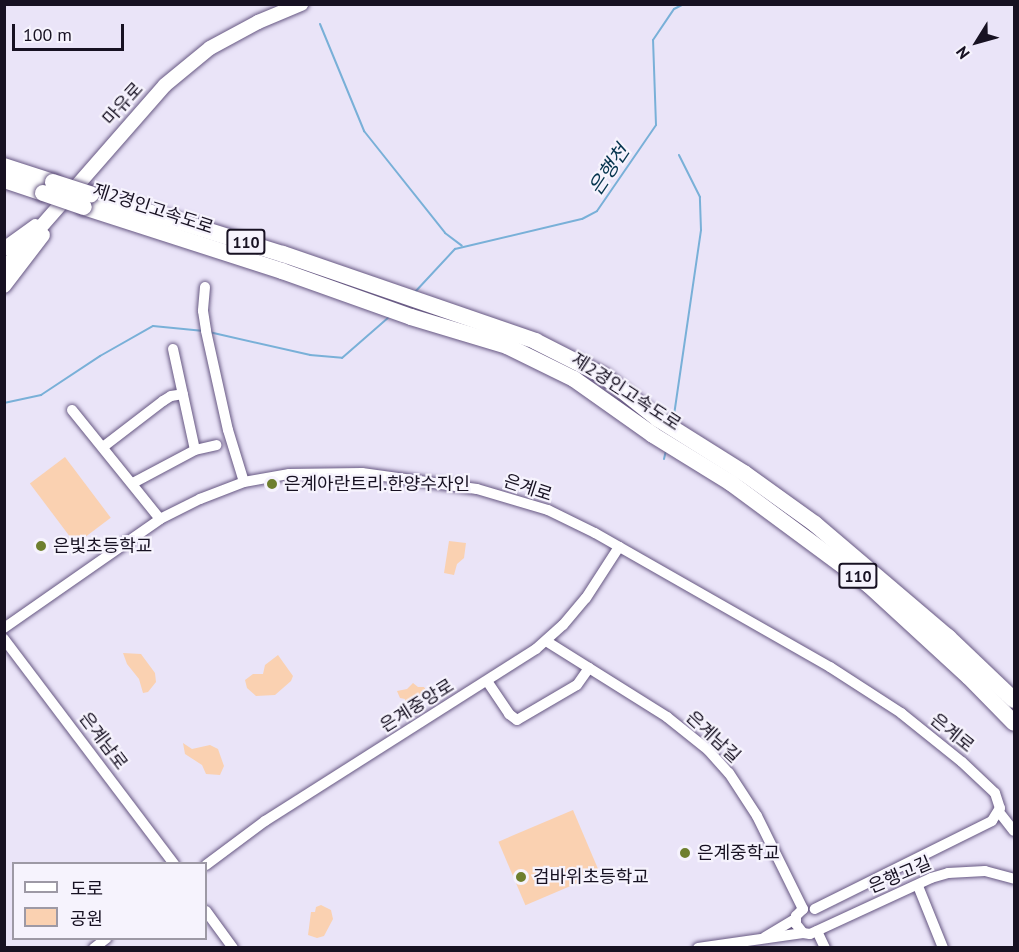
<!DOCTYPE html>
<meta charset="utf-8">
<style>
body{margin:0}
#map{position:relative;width:1019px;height:952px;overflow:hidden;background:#eae4f8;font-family:"PT Sans","Noto Sans KR",sans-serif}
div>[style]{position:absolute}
.green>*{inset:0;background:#fad1b1;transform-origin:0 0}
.stream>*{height:2px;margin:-1px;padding:0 1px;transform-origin:1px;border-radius:1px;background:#79b0d8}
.roads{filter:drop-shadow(0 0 2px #665782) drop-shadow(0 0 2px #665782)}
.minor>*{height:10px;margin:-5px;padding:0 5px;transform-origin:5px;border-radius:5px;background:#fff}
.major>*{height:14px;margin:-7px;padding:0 7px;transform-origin:7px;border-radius:7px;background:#fff}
.highway>*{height:16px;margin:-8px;padding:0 8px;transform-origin:8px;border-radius:8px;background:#fff}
.bridges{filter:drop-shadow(0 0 2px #665782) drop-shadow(0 0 2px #665782)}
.highway-bridge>*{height:16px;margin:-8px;padding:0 8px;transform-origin:8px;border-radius:8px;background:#fff}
.dots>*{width:16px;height:16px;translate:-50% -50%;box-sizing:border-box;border:3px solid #f6f3fd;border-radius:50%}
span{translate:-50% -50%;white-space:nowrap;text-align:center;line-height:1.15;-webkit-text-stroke:4.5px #f6f3fd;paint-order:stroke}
.shield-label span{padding:2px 4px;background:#f6f3fd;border:2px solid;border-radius:4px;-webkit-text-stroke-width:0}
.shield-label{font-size:16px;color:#171122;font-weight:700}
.street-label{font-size:18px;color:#171122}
.poi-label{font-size:18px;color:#171122}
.left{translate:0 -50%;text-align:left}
.water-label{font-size:20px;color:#05344e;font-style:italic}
.frame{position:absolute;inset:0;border:6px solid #171122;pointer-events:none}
.legend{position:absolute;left:12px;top:862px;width:195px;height:78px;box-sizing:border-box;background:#f6f3fd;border:2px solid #9d99a5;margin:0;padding:8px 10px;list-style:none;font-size:18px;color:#171122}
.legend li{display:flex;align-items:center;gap:12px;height:30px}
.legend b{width:30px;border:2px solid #9d99a5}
.north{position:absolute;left:947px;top:12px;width:60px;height:60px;-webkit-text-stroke:4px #f6f3fd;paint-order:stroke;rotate:233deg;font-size:16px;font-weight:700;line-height:24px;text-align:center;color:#171122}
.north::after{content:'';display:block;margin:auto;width:21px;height:27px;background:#171122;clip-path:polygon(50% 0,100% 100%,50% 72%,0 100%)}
.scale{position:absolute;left:12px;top:24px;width:112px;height:27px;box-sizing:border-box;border:3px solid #171122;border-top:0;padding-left:8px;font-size:18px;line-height:21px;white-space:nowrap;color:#171122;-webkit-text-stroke:4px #f6f3fd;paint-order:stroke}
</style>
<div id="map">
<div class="green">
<i style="left:65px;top:457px;width:76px;height:44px;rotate:53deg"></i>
<i style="clip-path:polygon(449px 541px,466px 543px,464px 558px,457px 564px,454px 575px,444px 573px)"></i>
<i style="clip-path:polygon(123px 653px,141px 654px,155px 673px,156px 682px,148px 692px,143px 693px,139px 679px,127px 664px)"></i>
<i style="clip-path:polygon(278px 655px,293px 676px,291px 681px,275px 695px,256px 696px,247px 688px,245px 680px,253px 674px,263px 674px,265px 665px)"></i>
<i style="clip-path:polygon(413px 683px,418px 687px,424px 687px,426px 690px,421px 704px,416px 708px,414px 706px,409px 709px,404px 707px,405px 699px,400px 698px,397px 691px,407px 689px)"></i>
<i style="clip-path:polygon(183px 743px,192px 749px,210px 745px,218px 749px,224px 766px,220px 775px,206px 774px,202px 765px,185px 754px)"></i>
<i style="left:573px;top:810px;width:69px;height:81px;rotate:67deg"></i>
<i style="clip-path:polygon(321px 905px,331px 910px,333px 919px,324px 936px,317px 938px,308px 935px,311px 912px,315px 912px,316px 907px)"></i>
</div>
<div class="stream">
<i style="left:320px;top:24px;width:116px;rotate:67.6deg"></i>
<i style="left:364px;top:131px;width:130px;rotate:51.5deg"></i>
<i style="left:445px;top:233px;width:21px;rotate:37deg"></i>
<i style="left:415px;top:292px;width:59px;rotate:-47.1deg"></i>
<i style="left:455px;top:249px;width:130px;rotate:-13.3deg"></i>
<i style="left:582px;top:219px;width:17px;rotate:-28deg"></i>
<i style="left:597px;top:211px;width:104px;rotate:-55.5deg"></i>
<i style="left:656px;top:125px;width:85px;rotate:-92deg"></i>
<i style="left:653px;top:40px;width:37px;rotate:-56deg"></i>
<i style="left:674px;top:9px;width:11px;rotate:-27deg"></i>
<i style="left:209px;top:332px;width:104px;rotate:12.8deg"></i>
<i style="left:310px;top:355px;width:32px;rotate:5deg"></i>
<i style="left:342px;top:358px;width:62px;rotate:-41.1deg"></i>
<i style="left:4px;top:403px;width:38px;rotate:-12deg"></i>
<i style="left:41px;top:395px;width:71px;rotate:-33.5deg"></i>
<i style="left:100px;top:356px;width:61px;rotate:-29.5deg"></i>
<i style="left:153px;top:326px;width:51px;rotate:5.6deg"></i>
<i style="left:673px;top:422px;width:194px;rotate:-81.7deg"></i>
<i style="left:701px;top:230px;width:33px;rotate:-92deg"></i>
<i style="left:700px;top:197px;width:47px;rotate:-116.6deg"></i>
<i style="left:664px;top:459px;width:9px;rotate:-77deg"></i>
</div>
<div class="roads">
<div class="minor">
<i style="left:205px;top:287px;width:24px;rotate:95deg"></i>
<i style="left:203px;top:311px;width:20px;rotate:81deg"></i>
<i style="left:206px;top:331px;width:101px;rotate:77.5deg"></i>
<i style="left:228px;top:430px;width:54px;rotate:72.9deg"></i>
<i style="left:173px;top:349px;width:103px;rotate:77.7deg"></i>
<i style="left:72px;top:410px;width:140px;rotate:51.1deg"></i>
<i style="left:103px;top:447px;width:76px;rotate:-37.5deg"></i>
<i style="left:163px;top:401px;width:9px;rotate:-32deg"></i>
<i style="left:171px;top:396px;width:12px;rotate:-9deg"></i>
<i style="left:133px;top:483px;width:70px;rotate:-28deg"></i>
<i style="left:195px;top:450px;width:22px;rotate:-13deg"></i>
<i style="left:4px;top:628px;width:190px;rotate:-34.9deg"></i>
<i style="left:160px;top:519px;width:45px;rotate:-26.6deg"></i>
<i style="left:200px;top:499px;width:47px;rotate:-21.1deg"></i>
<i style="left:244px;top:482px;width:46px;rotate:-10.1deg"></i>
<i style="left:289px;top:474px;width:73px;rotate:-0.8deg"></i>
<i style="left:362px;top:473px;width:116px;rotate:7.9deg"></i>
<i style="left:477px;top:489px;width:74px;rotate:16.5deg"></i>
<i style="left:548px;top:510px;width:52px;rotate:26.1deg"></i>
<i style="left:595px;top:533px;width:271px;rotate:29.7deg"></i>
<i style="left:830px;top:667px;width:85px;rotate:32.9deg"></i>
<i style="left:901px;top:713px;width:78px;rotate:38.8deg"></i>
<i style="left:962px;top:762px;width:45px;rotate:43.2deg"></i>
<i style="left:995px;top:793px;width:16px;rotate:72deg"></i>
<i style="left:1000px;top:808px;width:15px;rotate:122deg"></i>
<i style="left:992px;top:821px;width:198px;rotate:153.6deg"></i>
<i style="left:4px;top:639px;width:282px;rotate:52.9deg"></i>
<i style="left:546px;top:641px;width:143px;rotate:32.1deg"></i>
<i style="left:667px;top:717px;width:53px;rotate:38.8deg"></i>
<i style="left:708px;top:750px;width:31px;rotate:48deg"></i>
<i style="left:729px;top:773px;width:51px;rotate:56.9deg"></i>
<i style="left:757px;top:816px;width:104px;rotate:63.7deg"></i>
<i style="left:487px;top:681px;width:40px;rotate:56deg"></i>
<i style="left:509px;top:714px;width:10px;rotate:37deg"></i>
<i style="left:517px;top:720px;width:69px;rotate:-30.3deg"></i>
<i style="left:577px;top:685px;width:21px;rotate:-55deg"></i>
<i style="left:999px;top:812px;width:24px;rotate:52deg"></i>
<i style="left:206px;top:865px;width:74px;rotate:-36.7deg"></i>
<i style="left:265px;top:821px;width:321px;rotate:-32.4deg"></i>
<i style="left:536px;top:649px;width:36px;rotate:-42deg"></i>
<i style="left:563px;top:625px;width:35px;rotate:-50deg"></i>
<i style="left:586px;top:598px;width:61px;rotate:-57.1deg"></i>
<i style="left:918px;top:886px;width:67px;rotate:68deg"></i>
<i style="left:803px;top:909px;width:10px;rotate:135deg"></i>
<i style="left:796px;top:916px;width:8px;rotate:90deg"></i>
<i style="left:796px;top:924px;width:11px;rotate:52deg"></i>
<i style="left:803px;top:933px;width:7px;rotate:8deg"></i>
<i style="left:810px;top:934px;width:133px;rotate:-24.8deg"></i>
<i style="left:931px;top:878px;width:18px;rotate:-16deg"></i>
<i style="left:948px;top:873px;width:37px;rotate:-3deg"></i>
<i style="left:985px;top:871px;width:30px;rotate:15deg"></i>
<i style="left:206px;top:911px;width:46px;rotate:53.9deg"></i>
<i style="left:817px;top:931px;width:19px;rotate:65deg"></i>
<i style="left:765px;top:937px;width:35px;rotate:-31deg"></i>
<i style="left:94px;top:948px;width:16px;rotate:-38deg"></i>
<i style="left:698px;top:948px;width:106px;rotate:-8.1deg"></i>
</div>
<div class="major">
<i style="left:4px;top:249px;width:39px;rotate:-36deg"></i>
<i style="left:4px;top:269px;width:244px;rotate:-48.8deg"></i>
<i style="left:165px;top:85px;width:58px;rotate:-39.4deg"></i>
<i style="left:210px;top:48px;width:55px;rotate:-28.4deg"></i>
<i style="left:258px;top:22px;width:47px;rotate:-22.7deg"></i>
<i style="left:4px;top:286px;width:64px;rotate:-52.6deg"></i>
</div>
<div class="highway">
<i style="left:4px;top:166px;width:52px;rotate:18.1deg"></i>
<i style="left:4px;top:180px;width:41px;rotate:18.4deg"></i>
<i style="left:91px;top:194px;width:201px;rotate:17.4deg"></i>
<i style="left:283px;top:254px;width:267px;rotate:19deg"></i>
<i style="left:535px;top:341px;width:77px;rotate:26.9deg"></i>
<i style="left:604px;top:376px;width:69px;rotate:38.5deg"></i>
<i style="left:658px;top:419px;width:102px;rotate:32.1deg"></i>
<i style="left:744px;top:473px;width:87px;rotate:35.7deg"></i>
<i style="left:815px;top:524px;width:175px;rotate:40.4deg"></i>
<i style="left:948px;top:637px;width:91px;rotate:43.7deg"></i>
<i style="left:84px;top:207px;width:208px;rotate:17.9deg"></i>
<i style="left:282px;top:271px;width:137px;rotate:19.6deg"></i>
<i style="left:411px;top:317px;width:100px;rotate:16.8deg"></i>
<i style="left:507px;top:346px;width:75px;rotate:26.2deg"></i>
<i style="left:574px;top:379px;width:97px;rotate:35.3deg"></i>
<i style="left:653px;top:435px;width:92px;rotate:31.6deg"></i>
<i style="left:731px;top:483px;width:172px;rotate:36.5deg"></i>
<i style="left:869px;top:585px;width:136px;rotate:42.6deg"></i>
<i style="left:969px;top:677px;width:64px;rotate:45.6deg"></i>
</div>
</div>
<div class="bridges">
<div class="highway-bridge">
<i style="left:53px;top:182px;width:40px;rotate:18deg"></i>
<i style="left:43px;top:193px;width:43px;rotate:18.9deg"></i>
</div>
</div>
<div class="dots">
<i style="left:272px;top:484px;background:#6e7f2e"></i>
<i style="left:41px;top:546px;background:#6e7f2e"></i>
<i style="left:685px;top:853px;background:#6e7f2e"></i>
<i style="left:521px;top:877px;background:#6e7f2e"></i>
</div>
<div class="shield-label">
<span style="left:246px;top:242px">110</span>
<span style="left:858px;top:576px">110</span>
</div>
<div class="street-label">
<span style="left:123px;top:104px;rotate:-48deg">마유로</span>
<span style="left:153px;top:209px;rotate:18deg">제2경인고속도로</span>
<span style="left:626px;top:392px;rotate:33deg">제2경인고속도로</span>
<span style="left:528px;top:488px;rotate:18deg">은계로</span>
<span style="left:417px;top:706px;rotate:-32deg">은계중앙로</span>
<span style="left:952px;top:733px;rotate:39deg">은계로</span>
<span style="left:713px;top:737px;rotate:43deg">은계남길</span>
<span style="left:103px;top:741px;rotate:53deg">은계남로</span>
<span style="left:900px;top:875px;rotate:-23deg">은행고길</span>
</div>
<div class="poi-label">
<span class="left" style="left:284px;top:484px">은계아란트리.한양수자인</span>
<span class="left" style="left:53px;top:546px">은빛초등학교</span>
<span class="left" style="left:697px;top:853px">은계중학교</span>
<span class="left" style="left:533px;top:877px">검바위초등학교</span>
</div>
<div class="water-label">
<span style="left:609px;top:170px;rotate:-56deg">은행천</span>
</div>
<div class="frame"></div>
<ul class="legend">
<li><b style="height:8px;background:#fff"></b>도로</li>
<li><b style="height:16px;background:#fad1b1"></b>공원</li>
</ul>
<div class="north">N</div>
<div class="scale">100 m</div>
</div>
